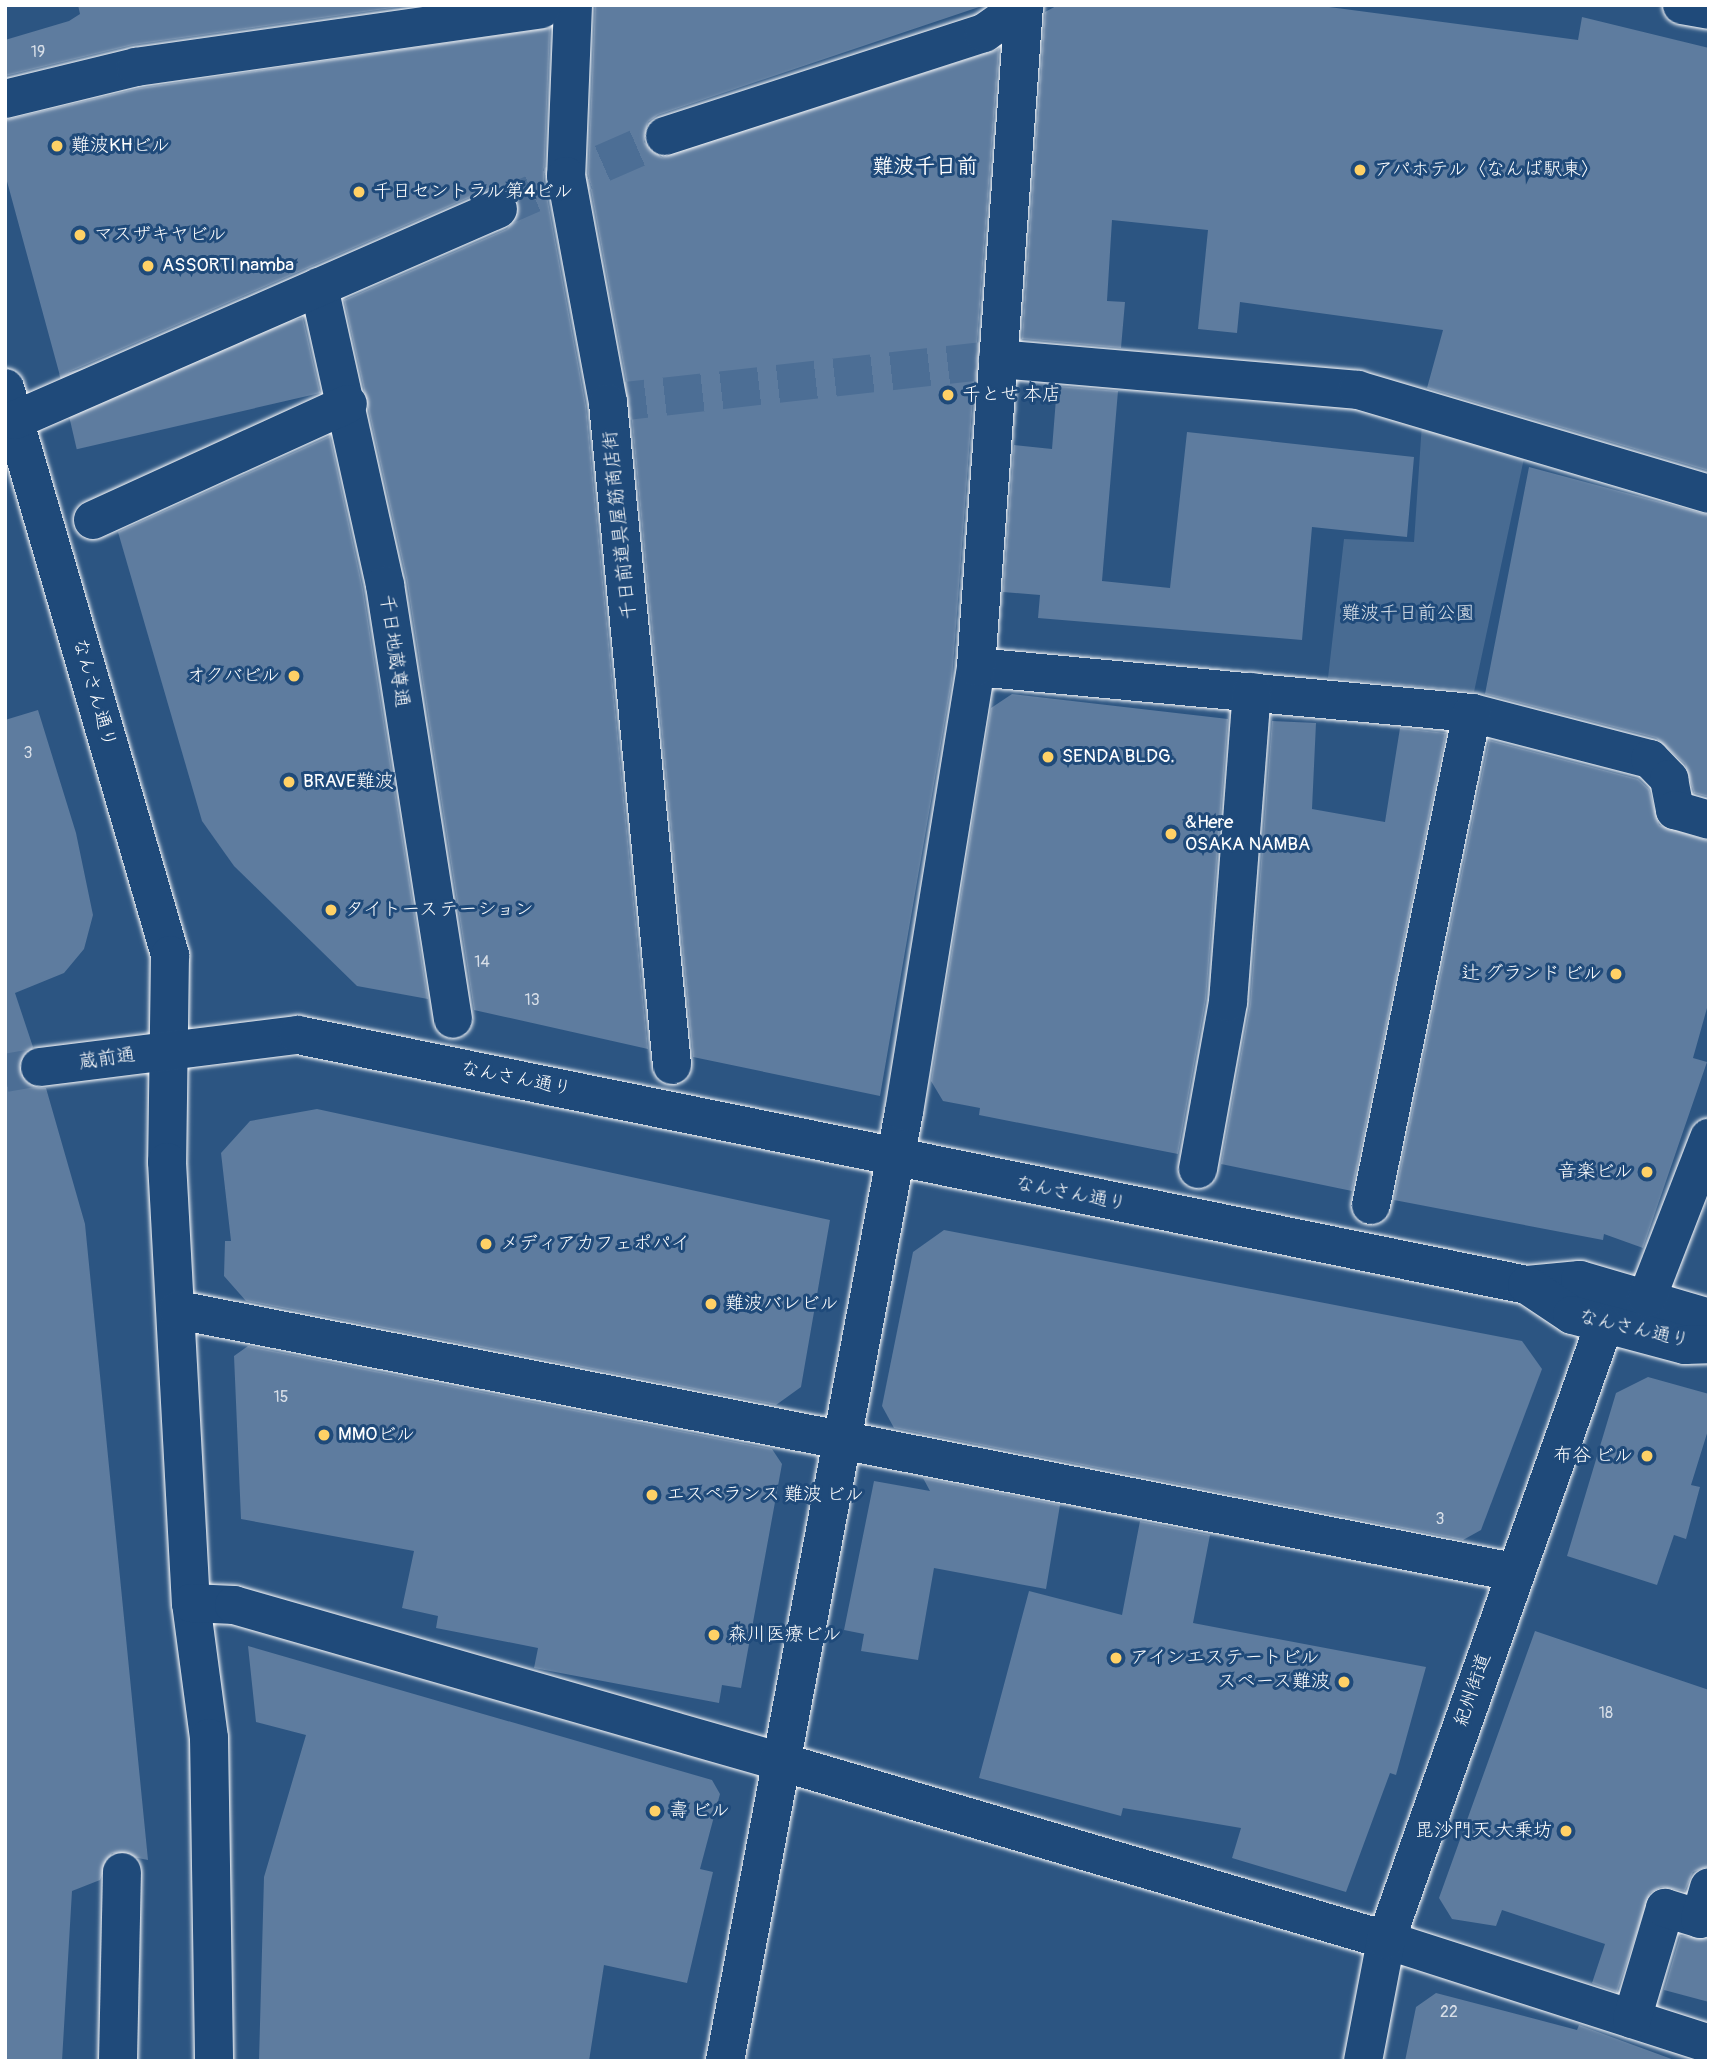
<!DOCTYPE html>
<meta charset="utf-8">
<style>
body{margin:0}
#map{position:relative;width:1714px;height:2066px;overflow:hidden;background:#2c5582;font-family:Pangolin,"Klee One",sans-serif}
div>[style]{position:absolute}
.green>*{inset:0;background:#486b92}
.building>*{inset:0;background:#5e7c9f;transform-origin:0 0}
.minor-tunnel>*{height:38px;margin-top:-19px;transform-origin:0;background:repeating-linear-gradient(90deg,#4c6e95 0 38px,transparent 0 57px)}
.roads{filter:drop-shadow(0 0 2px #fff) drop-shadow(0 0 2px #fff)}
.minor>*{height:38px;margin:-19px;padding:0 19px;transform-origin:19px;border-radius:19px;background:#1f4a7a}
.dots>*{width:19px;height:19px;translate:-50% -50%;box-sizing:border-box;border:4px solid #1f4a7a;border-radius:50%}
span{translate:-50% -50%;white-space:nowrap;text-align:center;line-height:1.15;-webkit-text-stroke:6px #1f4a7a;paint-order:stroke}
.number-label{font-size:16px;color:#d7dee7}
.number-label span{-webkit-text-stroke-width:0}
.poi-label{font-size:19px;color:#fff}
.left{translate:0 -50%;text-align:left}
.right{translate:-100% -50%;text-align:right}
.street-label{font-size:19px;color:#fff}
.park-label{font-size:19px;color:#dae1e9}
.neighbourhood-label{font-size:21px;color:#fff;font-weight:700}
.frame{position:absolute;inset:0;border:7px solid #fff;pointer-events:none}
</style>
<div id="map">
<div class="green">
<i style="clip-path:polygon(1422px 423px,1526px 449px,1474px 692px,1328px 678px,1344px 539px,1414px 542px)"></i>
</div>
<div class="building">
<i style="clip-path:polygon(78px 5px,413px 5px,133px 45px,5px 76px,5px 40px,69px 21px,80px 14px)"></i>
<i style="clip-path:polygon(595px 5px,985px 5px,658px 115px,648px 122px,644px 142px,661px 157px,999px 49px,952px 680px,880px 1096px,693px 1057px,630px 401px,588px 174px)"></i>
<i style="clip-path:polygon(1058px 5px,1314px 5px,1578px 40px,1582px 17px,1709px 48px,1709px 471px,1427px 388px,1443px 330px,1240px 302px,1237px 333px,1198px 329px,1208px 230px,1112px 220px,1107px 301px,1125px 302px,1121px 348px,1022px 339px,1045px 12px)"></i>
<i style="clip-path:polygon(550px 28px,544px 180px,586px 406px,648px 1049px,474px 1010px,407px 582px,344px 300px,507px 229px,520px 212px,518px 200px,501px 187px,489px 189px,60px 376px,5px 174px,5px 120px,140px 88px)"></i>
<i style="left:303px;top:318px;width:77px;height:250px;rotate:77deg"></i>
<i style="clip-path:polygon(1057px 386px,1118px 391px,1102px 581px,1170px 588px,1187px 432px,1414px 457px,1407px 537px,1312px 527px,1302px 640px,1038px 618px,1040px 595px,1003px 592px,1014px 445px,1052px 449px)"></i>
<i style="clip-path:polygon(330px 436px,363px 589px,428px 999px,357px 986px,234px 866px,202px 821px,118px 532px)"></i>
<i style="clip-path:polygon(1529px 467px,1709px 515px,1709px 797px,1694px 793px,1685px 764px,1656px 738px,1485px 694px)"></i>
<i style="clip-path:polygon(1012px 694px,1228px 719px,1206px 999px,1178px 1154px,979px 1115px,980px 1108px,943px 1101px,931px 1081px,991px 708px)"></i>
<i style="clip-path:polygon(38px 710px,76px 833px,93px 915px,84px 949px,64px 973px,15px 993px,33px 1047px,18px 1069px,31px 1087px,46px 1088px,85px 1224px,148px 1860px,112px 1853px,100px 1880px,72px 1891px,62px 2061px,5px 2061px,5px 720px)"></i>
<i style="clip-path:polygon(1272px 721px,1316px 723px,1312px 809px,1385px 822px,1400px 728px,1446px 733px,1352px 1191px,1221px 1164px,1250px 1004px)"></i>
<i style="clip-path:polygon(1489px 740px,1638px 779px,1649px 789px,1659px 825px,1709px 841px,1709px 1001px,1693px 1058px,1707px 1062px,1643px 1248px,1604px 1234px,1603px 1240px,1394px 1200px)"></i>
<i style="clip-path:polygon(317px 1109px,830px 1220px,801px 1387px,776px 1405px,246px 1301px,224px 1276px,225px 1241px,231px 1241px,221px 1153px,250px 1121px)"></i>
<i style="clip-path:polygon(944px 1230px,1522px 1341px,1542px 1369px,1481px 1530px,1463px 1540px,894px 1428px,882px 1406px,913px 1252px)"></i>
<i style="clip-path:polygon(248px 1346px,772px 1449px,782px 1464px,741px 1688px,722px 1685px,719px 1703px,534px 1668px,538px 1648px,436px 1628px,438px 1616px,402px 1608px,414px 1551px,241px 1519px,234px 1356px)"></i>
<i style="clip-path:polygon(1648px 1377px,1709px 1394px,1709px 1427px,1691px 1485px,1700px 1487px,1686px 1539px,1674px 1535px,1657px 1585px,1567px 1556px,1616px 1393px)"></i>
<i style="clip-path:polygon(923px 1478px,1060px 1505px,1046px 1589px,934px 1568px,918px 1660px,861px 1651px,864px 1634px,844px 1630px,874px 1481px,930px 1491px)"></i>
<i style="clip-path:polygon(1140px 1521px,1210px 1535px,1193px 1623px,1426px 1667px,1396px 1775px,1390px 1773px,1346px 1892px,1232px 1858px,1241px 1828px,1123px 1808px,1121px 1816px,979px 1778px,1029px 1591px,1122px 1615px)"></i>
<i style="clip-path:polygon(1535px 1631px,1709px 1690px,1709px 1866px,1693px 1872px,1685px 1891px,1661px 1887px,1650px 1893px,1617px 1992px,1592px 1983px,1605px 1944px,1502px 1910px,1496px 1926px,1452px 1919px,1439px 1898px)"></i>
<i style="clip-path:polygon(248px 1646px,712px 1780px,720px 1794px,700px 1869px,713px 1872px,687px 1983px,604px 1965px,589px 2061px,259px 2061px,264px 1877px,306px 1735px,256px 1722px)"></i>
<i style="clip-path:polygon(1680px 1936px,1709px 1938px,1709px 2002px,1664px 1990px)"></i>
<i style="clip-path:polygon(1436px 1993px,1577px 2030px,1579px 2025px,1677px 2061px,1405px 2061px,1416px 2007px)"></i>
</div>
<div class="minor-tunnel">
<i style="left:498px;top:209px;width:182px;rotate:-23.6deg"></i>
<i style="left:608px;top:403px;width:392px;rotate:-6.4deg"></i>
<i style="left:5px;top:1073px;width:36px;rotate:-10deg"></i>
</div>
<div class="roads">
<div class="minor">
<i style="left:573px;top:5px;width:171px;rotate:92.3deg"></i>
<i style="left:566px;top:176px;width:231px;rotate:79.5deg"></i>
<i style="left:608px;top:403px;width:665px;rotate:84.48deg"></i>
<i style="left:1682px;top:5px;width:27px;rotate:10deg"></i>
<i style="left:5px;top:99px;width:135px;rotate:-13.7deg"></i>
<i style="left:136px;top:67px;width:409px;rotate:-8.1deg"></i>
<i style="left:665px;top:136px;width:335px;rotate:-17.9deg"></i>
<i style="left:984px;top:33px;width:49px;rotate:-35deg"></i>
<i style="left:319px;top:287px;width:305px;rotate:77.5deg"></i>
<i style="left:385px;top:585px;width:439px;rotate:81.1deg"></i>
<i style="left:998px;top:359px;width:361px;rotate:4.9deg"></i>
<i style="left:1358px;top:390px;width:366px;rotate:16.5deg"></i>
<i style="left:5px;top:388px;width:591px;rotate:73.77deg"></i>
<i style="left:170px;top:955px;width:207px;rotate:90.8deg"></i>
<i style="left:167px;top:1162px;width:442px;rotate:86.9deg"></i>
<i style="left:191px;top:1603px;width:136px;rotate:82.4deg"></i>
<i style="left:209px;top:1738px;width:323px;rotate:89.1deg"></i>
<i style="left:15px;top:420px;width:527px;rotate:-23.6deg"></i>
<i style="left:93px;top:520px;width:280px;rotate:-24.5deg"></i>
<i style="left:976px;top:667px;width:498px;rotate:5.3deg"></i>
<i style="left:1472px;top:713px;width:184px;rotate:14.5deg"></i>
<i style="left:1650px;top:759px;width:28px;rotate:46deg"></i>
<i style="left:1669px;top:779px;width:32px;rotate:79deg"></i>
<i style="left:1675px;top:810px;width:35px;rotate:16deg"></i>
<i style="left:40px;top:1067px;width:260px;rotate:-7.1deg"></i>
<i style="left:298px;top:1035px;width:1254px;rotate:11.5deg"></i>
<i style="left:1527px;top:1285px;width:53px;rotate:-5.4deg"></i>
<i style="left:1580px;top:1280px;width:134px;rotate:16.4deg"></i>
<i style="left:1198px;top:1169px;width:170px;rotate:-79.8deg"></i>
<i style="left:1228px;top:1002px;width:311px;rotate:-85.6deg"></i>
<i style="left:1371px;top:1205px;width:502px;rotate:-78.4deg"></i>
<i style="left:1527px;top:1285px;width:54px;rotate:33.7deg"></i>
<i style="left:1572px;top:1315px;width:117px;rotate:14.9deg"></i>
<i style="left:1685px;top:1345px;width:24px;rotate:-2deg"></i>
<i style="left:1647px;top:1298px;width:172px;rotate:-68.8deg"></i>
<i style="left:178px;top:1310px;width:1361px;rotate:11.1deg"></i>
<i style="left:191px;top:1603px;width:43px;rotate:2.7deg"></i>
<i style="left:234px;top:1605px;width:566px;rotate:16deg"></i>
<i style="left:778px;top:1761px;width:634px;rotate:16.4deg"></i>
<i style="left:1386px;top:1940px;width:339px;rotate:17.8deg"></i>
<i style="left:1632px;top:2019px;width:116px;rotate:-73.4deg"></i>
<i style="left:1665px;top:1908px;width:37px;rotate:17deg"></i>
<i style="left:1700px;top:1919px;width:33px;rotate:-74deg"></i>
<i style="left:118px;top:2061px;width:189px;rotate:-88.8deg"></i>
<i style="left:725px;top:2061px;width:966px;rotate:-79.32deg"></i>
<i style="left:904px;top:1112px;width:451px;rotate:-80.8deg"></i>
<i style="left:976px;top:667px;width:664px;rotate:-85.85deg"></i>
<i style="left:1363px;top:2061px;width:123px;rotate:-79.2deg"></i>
<i style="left:1386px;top:1940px;width:652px;rotate:-70.48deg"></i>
</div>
</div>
<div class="dots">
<i style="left:57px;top:146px;background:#ffd166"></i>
<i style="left:1360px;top:170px;background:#ffd166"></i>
<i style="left:359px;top:192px;background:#ffd166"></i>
<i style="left:80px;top:235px;background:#ffd166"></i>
<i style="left:148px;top:266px;background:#ffd166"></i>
<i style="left:948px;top:395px;background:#ffd166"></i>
<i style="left:294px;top:676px;background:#ffd166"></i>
<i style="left:1048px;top:757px;background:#ffd166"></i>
<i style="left:289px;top:782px;background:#ffd166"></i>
<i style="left:1171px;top:834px;background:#ffd166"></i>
<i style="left:331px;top:910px;background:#ffd166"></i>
<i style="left:1616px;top:974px;background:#ffd166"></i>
<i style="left:1647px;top:1172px;background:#ffd166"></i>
<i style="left:486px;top:1244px;background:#ffd166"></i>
<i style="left:711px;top:1304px;background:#ffd166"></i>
<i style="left:324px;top:1435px;background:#ffd166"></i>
<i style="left:1647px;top:1456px;background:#ffd166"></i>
<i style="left:652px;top:1495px;background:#ffd166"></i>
<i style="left:714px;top:1635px;background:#ffd166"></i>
<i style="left:1116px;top:1658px;background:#ffd166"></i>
<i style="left:1344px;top:1682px;background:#ffd166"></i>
<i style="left:655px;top:1811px;background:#ffd166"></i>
<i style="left:1566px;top:1831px;background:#ffd166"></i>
</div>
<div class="number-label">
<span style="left:38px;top:52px">19</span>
<span style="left:28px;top:753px">3</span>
<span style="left:482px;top:962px">14</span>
<span style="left:532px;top:1000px">13</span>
<span style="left:281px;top:1397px">15</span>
<span style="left:1440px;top:1519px">3</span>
<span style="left:1606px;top:1713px">18</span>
<span style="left:1449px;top:2012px">22</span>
</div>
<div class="poi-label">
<span class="left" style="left:71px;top:146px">難波KHビル</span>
<span class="left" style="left:1374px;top:170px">アパホテル〈なんば駅東〉</span>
<span class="left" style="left:373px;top:192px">千日セントラル第4ビル</span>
<span class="left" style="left:94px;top:235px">マスザキヤビル</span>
<span class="left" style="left:162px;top:266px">ASSORTI namba</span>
<span class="left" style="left:962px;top:395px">千とせ 本店</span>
<span class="right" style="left:280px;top:676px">オクバビル</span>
<span class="left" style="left:1062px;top:757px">SENDA BLDG.</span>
<span class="left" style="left:303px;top:782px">BRAVE難波</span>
<span class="left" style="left:1185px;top:834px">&amp;Here<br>OSAKA NAMBA</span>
<span class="left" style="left:345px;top:910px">タイトーステーション</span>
<span class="right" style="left:1602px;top:974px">辻 グランド ビル</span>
<span class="right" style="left:1633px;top:1172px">音楽ビル</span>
<span class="left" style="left:500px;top:1244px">メディアカフェポパイ</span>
<span class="left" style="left:725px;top:1304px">難波バレビル</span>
<span class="left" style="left:338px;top:1435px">MMOビル</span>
<span class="right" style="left:1633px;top:1456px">布谷 ビル</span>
<span class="left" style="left:666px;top:1495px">エスペランス 難波 ビル</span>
<span class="left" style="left:728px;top:1635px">森川医療ビル</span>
<span class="left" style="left:1130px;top:1658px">アインエステートビル</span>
<span class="right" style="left:1330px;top:1682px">スペース難波</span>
<span class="left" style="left:669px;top:1811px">壽 ビル</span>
<span class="right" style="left:1552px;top:1831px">毘沙門天 大乗坊</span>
</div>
<div class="street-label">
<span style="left:620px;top:525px;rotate:-96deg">千日前道具屋筋商店街</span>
<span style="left:394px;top:651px;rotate:82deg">千日地蔵尊通</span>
<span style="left:94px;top:693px;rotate:74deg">なんさん通り</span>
<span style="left:107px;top:1059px;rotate:-8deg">蔵前通</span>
<span style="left:516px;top:1079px;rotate:11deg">なんさん通り</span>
<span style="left:1071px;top:1194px;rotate:11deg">なんさん通り</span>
<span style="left:1634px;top:1329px;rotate:13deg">なんさん通り</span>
<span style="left:1473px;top:1690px;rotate:-71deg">紀州街道</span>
</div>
<div class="park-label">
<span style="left:1408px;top:614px">難波千日前公園</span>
</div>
<div class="neighbourhood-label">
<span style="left:925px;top:167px">難波千日前</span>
</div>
<div class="frame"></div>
</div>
